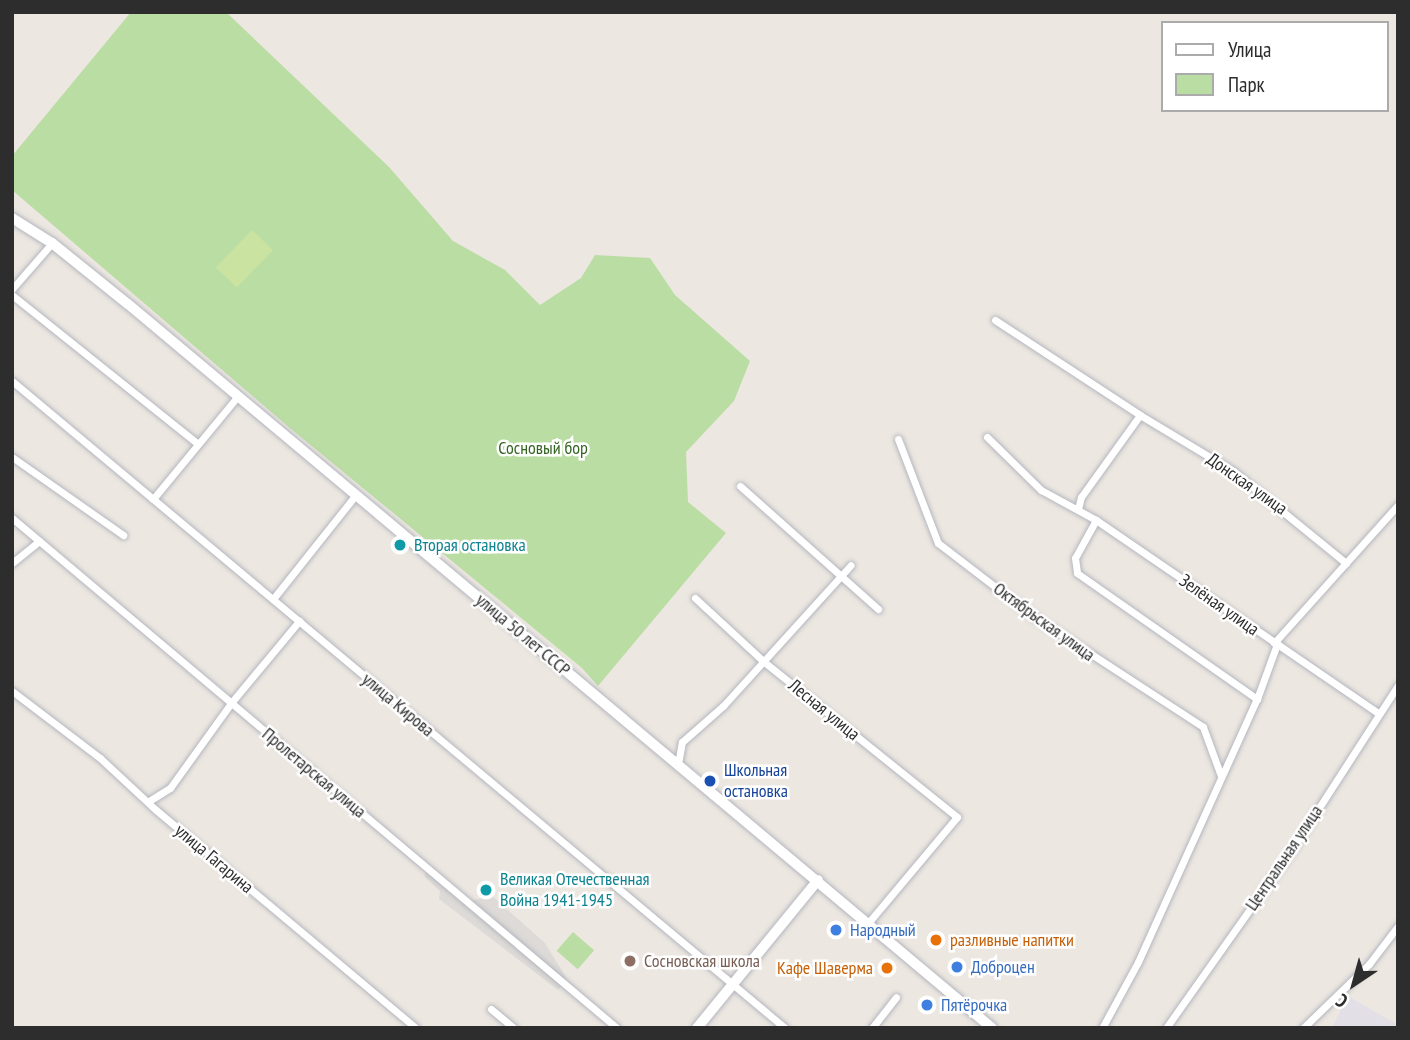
<!DOCTYPE html>
<meta charset="utf-8">
<style>
body{margin:0}
#map{position:relative;width:1410px;height:1040px;overflow:hidden;background:#ede7e1;font-family:"PT Sans Narrow",sans-serif}
div>[style]{position:absolute}
.industrial>*{inset:0;background:#e2e0e6}
.green>*{inset:0;background:#badda4;transform-origin:0 0}
.pitch>*{inset:0;background:#cae3a1;transform-origin:0 0}
.plaza>*{inset:0;background:#dddad7}
.roads{filter:drop-shadow(0 0 2px #b4b7bf) drop-shadow(0 0 2px #b4b7bf)}
.street>*{height:7px;margin:-3.5px;padding:0 3.5px;transform-origin:3.5px;border-radius:3.5px;background:#fff}
.secondary>*{height:10px;margin:-5px;padding:0 5px;transform-origin:5px;border-radius:5px;background:#fff}
.dots>*{width:19px;height:19px;translate:-50% -50%;box-sizing:border-box;border:4px solid #fff;border-radius:50%}
span{translate:-50% -50%;white-space:nowrap;text-align:center;line-height:1.15;-webkit-text-stroke:5px #fff;paint-order:stroke}
.park-label{font-size:18px;color:#346423}
.street-label{font-size:18px;color:#2d2d2d}
.culture-label{font-size:18px;color:#0d838f}
.left{translate:0 -50%;text-align:left}
.transit-label{font-size:18px;color:#164399}
.shop-label{font-size:18px;color:#366cbe}
.food-label{font-size:18px;color:#c56008}
.right{translate:-100% -50%;text-align:right}
.education-label{font-size:18px;color:#785e54}
.frame{position:absolute;inset:0;border:14px solid #2d2d2d;pointer-events:none}
.legend{position:absolute;left:1161px;top:21px;width:228px;height:91px;box-sizing:border-box;background:#fff;border:2px solid #ababab;margin:0;padding:9px 12px;list-style:none;font-size:21px;color:#2d2d2d}
.legend li{display:flex;align-items:center;gap:14px;height:35px}
.legend b{width:35px;border:2px solid #ababab}
.north{position:absolute;left:1319px;top:949px;width:70px;height:70px;-webkit-text-stroke:5px #fff;paint-order:stroke;rotate:216deg;font-size:19px;font-weight:700;line-height:28px;text-align:center;color:#2d2d2d}
.north::after{content:'';display:block;margin:auto;width:24px;height:32px;background:#2d2d2d;clip-path:polygon(50% 0,100% 100%,50% 72%,0 100%)}
</style>
<div id="map">
<div class="industrial">
<i style="clip-path:polygon(1348px 996px,1398px 1025px,1398px 1028px,1332px 1028px)"></i>
</div>
<div class="green">
<i style="clip-path:polygon(131px 12px,226px 12px,389px 167px,453px 241px,505px 270px,540px 305px,581px 278px,595px 255px,650px 258px,675px 295px,750px 361px,734px 401px,686px 452px,688px 502px,726px 533px,598px 686px,582px 668px,291px 429px,12px 190px,12px 156px)"></i>
<i style="left:573px;top:932px;width:28px;height:25px;rotate:41deg"></i>
</div>
<div class="pitch">
<i style="left:252px;top:230px;width:29px;height:52px;rotate:44deg"></i>
</div>
<div class="plaza">
<i style="clip-path:polygon(430px 867px,469px 901px,492px 896px,545px 943px,567px 979px,558px 990px,439px 899px,440px 891px,424px 876px)"></i>
</div>
<div class="roads">
<div class="street">
<i style="left:12px;top:289px;width:61px;rotate:-49deg"></i>
<i style="left:12px;top:295px;width:238px;rotate:38.7deg"></i>
<i style="left:995px;top:320px;width:173px;rotate:33.2deg"></i>
<i style="left:1140px;top:415px;width:101px;rotate:125.7deg"></i>
<i style="left:1081px;top:497px;width:12px;rotate:104deg"></i>
<i style="left:12px;top:381px;width:1008px;rotate:39.93deg"></i>
<i style="left:1140px;top:415px;width:109px;rotate:31.1deg"></i>
<i style="left:1233px;top:471px;width:146px;rotate:39.2deg"></i>
<i style="left:987px;top:437px;width:76px;rotate:44.5deg"></i>
<i style="left:1041px;top:490px;width:63px;rotate:28.6deg"></i>
<i style="left:1096px;top:520px;width:342px;rotate:34.4deg"></i>
<i style="left:898px;top:439px;width:111px;rotate:69deg"></i>
<i style="left:938px;top:543px;width:120px;rotate:37.5deg"></i>
<i style="left:1033px;top:616px;width:203px;rotate:33.1deg"></i>
<i style="left:1203px;top:727px;width:52px;rotate:69.8deg"></i>
<i style="left:12px;top:457px;width:136px;rotate:35.1deg"></i>
<i style="left:740px;top:486px;width:185px;rotate:41.7deg"></i>
<i style="left:153px;top:499px;width:134px;rotate:-50.5deg"></i>
<i style="left:12px;top:518px;width:791px;rotate:40.13deg"></i>
<i style="left:1096px;top:520px;width:43px;rotate:118.9deg"></i>
<i style="left:1075px;top:558px;width:15px;rotate:82deg"></i>
<i style="left:1077px;top:573px;width:220px;rotate:35deg"></i>
<i style="left:12px;top:563px;width:35px;rotate:-39deg"></i>
<i style="left:695px;top:598px;width:93px;rotate:42.8deg"></i>
<i style="left:763px;top:661px;width:249px;rotate:38.8deg"></i>
<i style="left:957px;top:817px;width:138px;rotate:130deg"></i>
<i style="left:273px;top:599px;width:132px;rotate:-51.5deg"></i>
<i style="left:1274px;top:643px;width:186px;rotate:-48.1deg"></i>
<i style="left:12px;top:691px;width:111px;rotate:37.3deg"></i>
<i style="left:100px;top:758px;width:76px;rotate:42.9deg"></i>
<i style="left:156px;top:810px;width:339px;rotate:40deg"></i>
<i style="left:678px;top:764px;width:22px;rotate:-80deg"></i>
<i style="left:682px;top:742px;width:55px;rotate:-41.3deg"></i>
<i style="left:723px;top:706px;width:190px;rotate:-47.8deg"></i>
<i style="left:149px;top:801px;width:25px;rotate:-32deg"></i>
<i style="left:170px;top:788px;width:105px;rotate:-54.3deg"></i>
<i style="left:231px;top:703px;width:107px;rotate:-50.3deg"></i>
<i style="left:491px;top:1009px;width:30px;rotate:40deg"></i>
<i style="left:872px;top:1028px;width:39px;rotate:-52deg"></i>
<i style="left:1102px;top:1028px;width:75px;rotate:-61.4deg"></i>
<i style="left:1138px;top:962px;width:289px;rotate:-65.7deg"></i>
<i style="left:1257px;top:699px;width:59px;rotate:-70deg"></i>
<i style="left:1166px;top:1028px;width:224px;rotate:-54.8deg"></i>
<i style="left:1295px;top:845px;width:190px;rotate:-57.2deg"></i>
<i style="left:1303px;top:1028px;width:92px;rotate:-44.1deg"></i>
<i style="left:1369px;top:964px;width:48px;rotate:-52.7deg"></i>
</div>
<div class="secondary">
<i style="left:12px;top:218px;width:47px;rotate:32deg"></i>
<i style="left:52px;top:243px;width:97px;rotate:38.8deg"></i>
<i style="left:128px;top:304px;width:1127px;rotate:39.96deg"></i>
<i style="left:697px;top:1028px;width:191px;rotate:-50.7deg"></i>
</div>
</div>
<div class="dots">
<i style="left:400px;top:545px;background:#0f9aa8"></i>
<i style="left:710px;top:781px;background:#1a4fb4"></i>
<i style="left:486px;top:890px;background:#0f9aa8"></i>
<i style="left:836px;top:930px;background:#3f7fe0"></i>
<i style="left:936px;top:940px;background:#e8710a"></i>
<i style="left:630px;top:961px;background:#8d6e63"></i>
<i style="left:957px;top:967px;background:#3f7fe0"></i>
<i style="left:887px;top:968px;background:#e8710a"></i>
<i style="left:927px;top:1005px;background:#3f7fe0"></i>
</div>
<div class="park-label">
<span style="left:543px;top:448px">Сосновый бор</span>
</div>
<div class="street-label">
<span style="left:1247px;top:484px;rotate:35deg">Донская улица</span>
<span style="left:1219px;top:605px;rotate:35deg">Зелёная улица</span>
<span style="left:1044px;top:622px;rotate:36deg">Октябрьская улица</span>
<span style="left:523px;top:635px;rotate:40deg">улица 50 лет СССР</span>
<span style="left:398px;top:705px;rotate:40deg">улица Кирова</span>
<span style="left:824px;top:710px;rotate:39deg">Лесная улица</span>
<span style="left:314px;top:773px;rotate:40deg">Пролетарская улица</span>
<span style="left:1284px;top:858px;rotate:-56deg">Центральная улица</span>
<span style="left:214px;top:859px;rotate:40deg">улица Гагарина</span>
</div>
<div class="culture-label">
<span class="left" style="left:414px;top:545px">Вторая остановка</span>
<span class="left" style="left:500px;top:890px">Великая Отечественная<br>Война 1941-1945</span>
</div>
<div class="transit-label">
<span class="left" style="left:724px;top:781px">Школьная<br>остановка</span>
</div>
<div class="shop-label">
<span class="left" style="left:850px;top:930px">Народный</span>
<span class="left" style="left:971px;top:967px">Доброцен</span>
<span class="left" style="left:941px;top:1005px">Пятёрочка</span>
</div>
<div class="food-label">
<span class="left" style="left:950px;top:940px">разливные напитки</span>
<span class="right" style="left:873px;top:968px">Кафе Шаверма</span>
</div>
<div class="education-label">
<span class="left" style="left:644px;top:961px">Сосновская школа</span>
</div>
<div class="frame"></div>
<ul class="legend">
<li><b style="height:9px;background:#fff"></b>Улица</li>
<li><b style="height:19px;background:#badda4"></b>Парк</li>
</ul>
<div class="north">С</div>
</div>
